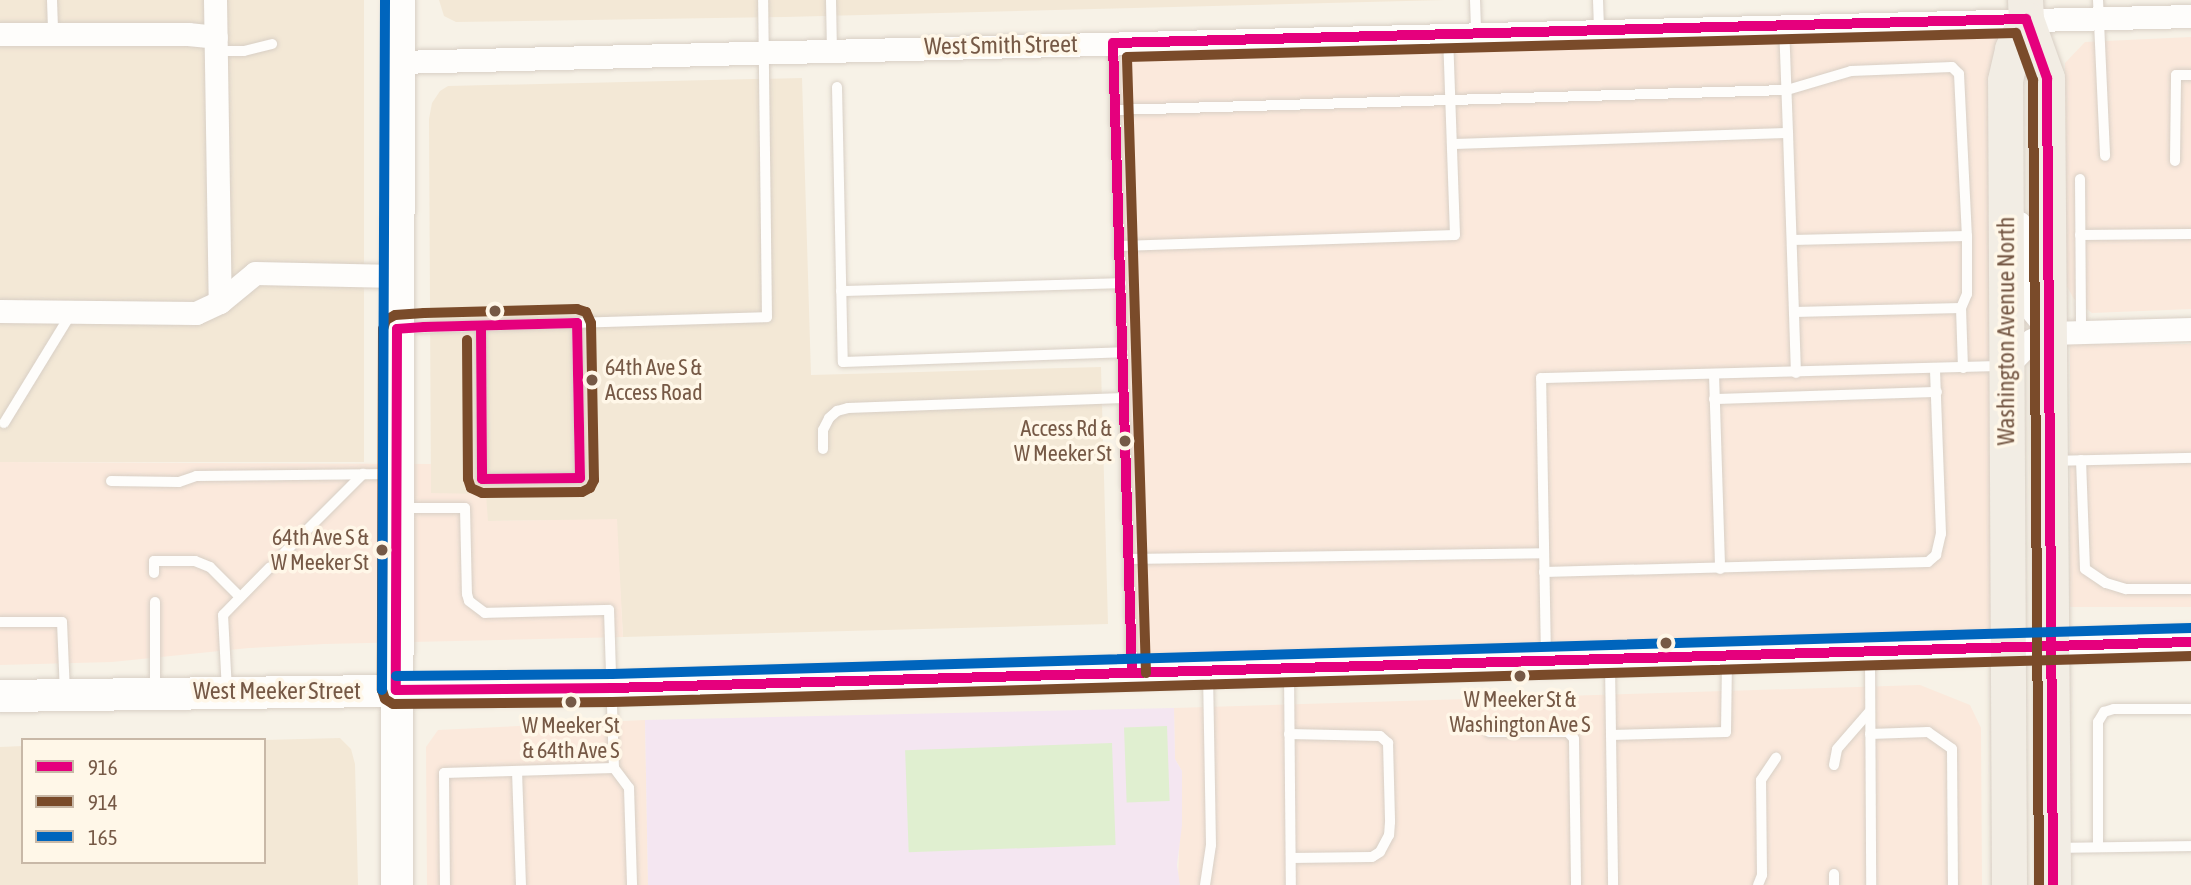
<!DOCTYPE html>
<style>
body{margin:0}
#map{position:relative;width:2191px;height:885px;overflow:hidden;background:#f7f2e7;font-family:"Asap Condensed",sans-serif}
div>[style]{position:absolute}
.residential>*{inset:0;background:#f3e8d6;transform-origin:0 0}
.commercial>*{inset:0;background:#fbe9dc;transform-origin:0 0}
.education>*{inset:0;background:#f4e6f1}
.green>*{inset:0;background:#e0efd0;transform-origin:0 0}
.roads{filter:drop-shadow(0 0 2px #d8cfc5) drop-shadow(0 0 2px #d8cfc5)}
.lane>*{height:10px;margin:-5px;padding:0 5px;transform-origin:5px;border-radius:5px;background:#fefdfb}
.street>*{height:23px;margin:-11.5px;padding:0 11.5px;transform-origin:11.5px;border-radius:11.5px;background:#fefdfb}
.secondary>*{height:32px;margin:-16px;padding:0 16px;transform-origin:16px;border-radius:16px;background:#fefdfb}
.primary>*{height:35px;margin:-17.5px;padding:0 17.5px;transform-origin:17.5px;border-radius:17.5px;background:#f2ede4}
.bus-1>*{height:10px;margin:-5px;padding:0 5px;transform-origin:5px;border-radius:5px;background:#e5007d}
.bus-2>*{height:10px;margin:-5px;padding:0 5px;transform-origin:5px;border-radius:5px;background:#7a4b2a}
.bus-3>*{height:10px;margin:-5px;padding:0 5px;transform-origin:5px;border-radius:5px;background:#0065bd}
.dots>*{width:19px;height:19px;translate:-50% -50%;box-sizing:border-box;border:4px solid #fff7e8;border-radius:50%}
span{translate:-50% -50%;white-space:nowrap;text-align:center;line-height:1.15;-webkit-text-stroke:7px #fff7e8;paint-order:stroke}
.bus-label{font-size:22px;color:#765946}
.left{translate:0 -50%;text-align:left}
.right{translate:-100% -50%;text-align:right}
.street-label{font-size:24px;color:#765946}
.legend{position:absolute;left:21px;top:738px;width:245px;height:126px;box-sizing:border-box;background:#fff7e8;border:2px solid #c8b8a7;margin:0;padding:9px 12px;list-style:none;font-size:21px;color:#765946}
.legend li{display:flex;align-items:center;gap:14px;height:35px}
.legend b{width:35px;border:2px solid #c8b8a7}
</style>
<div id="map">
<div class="residential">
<i style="left:0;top:0;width:364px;height:462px"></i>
<i style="clip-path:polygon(439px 0,1445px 0,785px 17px,456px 22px,444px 16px)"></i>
<i style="clip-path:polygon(802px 78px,811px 375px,1101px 367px,1108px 624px,623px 637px,616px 520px,488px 521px,431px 493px,429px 119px,432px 103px,440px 91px,448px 86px)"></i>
<i style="clip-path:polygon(340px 738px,351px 749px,355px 764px,358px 885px,0 885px,0 747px,23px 746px,23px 862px,264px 862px,264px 740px)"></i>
</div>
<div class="commercial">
<i style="clip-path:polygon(2026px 19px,2012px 49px,2007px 647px,1132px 673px,1113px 43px)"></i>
<i style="clip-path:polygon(2191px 37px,2191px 309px,2092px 313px,2074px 299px,2065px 283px,2065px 63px,2085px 42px)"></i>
<i style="left:2191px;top:344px;width:263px;height:121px;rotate:90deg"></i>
<i style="clip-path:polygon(0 462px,431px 464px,431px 493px,486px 494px,488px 521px,617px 519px,623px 637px,324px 644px,249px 648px,112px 662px,0 665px)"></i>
<i style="clip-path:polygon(1920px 685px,1970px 705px,1981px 728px,1982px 885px,1180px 885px,1178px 879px,1182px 771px,1175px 759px,1174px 708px)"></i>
<i style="clip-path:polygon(645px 720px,648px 885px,427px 885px,426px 747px,438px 730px)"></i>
</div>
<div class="education">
<i style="clip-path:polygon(1174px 708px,1175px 759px,1182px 771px,1182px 825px,1177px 865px,1180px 885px,648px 885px,645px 720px)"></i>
</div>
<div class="green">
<i style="left:1167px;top:726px;width:75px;height:43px;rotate:88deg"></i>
<i style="left:1112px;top:743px;width:102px;height:207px;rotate:88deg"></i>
</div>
<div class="roads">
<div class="lane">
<i style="left:52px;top:0;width:34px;rotate:88deg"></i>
<i style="left:831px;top:0;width:50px;rotate:88.9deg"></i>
<i style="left:1475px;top:0;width:33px;rotate:88deg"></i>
<i style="left:1598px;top:0;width:30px;rotate:88deg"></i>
<i style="left:2098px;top:0;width:156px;rotate:87.4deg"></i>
<i style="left:1113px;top:43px;width:626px;rotate:88.26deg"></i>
<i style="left:216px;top:51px;width:28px"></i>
<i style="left:244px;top:51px;width:29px;rotate:-14deg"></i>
<i style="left:837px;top:87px;width:275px;rotate:88.8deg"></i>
<i style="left:843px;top:362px;width:280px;rotate:-2deg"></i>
<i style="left:1116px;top:110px;width:671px;rotate:-1.71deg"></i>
<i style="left:1787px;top:90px;width:67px;rotate:-16.5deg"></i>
<i style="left:1851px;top:71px;width:101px;rotate:-2.3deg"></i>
<i style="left:1952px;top:67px;width:10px;rotate:45deg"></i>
<i style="left:1959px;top:74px;width:162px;rotate:87.2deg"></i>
<i style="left:1967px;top:236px;width:175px;rotate:178.7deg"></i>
<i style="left:1788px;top:133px;width:240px;rotate:88.1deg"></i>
<i style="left:1452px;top:144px;width:336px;rotate:-1.9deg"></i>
<i style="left:1788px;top:133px;width:109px;rotate:-92.1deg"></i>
<i style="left:2175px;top:161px;width:86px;rotate:-89.3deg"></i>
<i style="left:2176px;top:75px;width:15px"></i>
<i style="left:2080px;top:179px;width:153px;rotate:89.6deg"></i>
<i style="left:2080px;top:235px;width:111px;rotate:-0.5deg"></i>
<i style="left:1120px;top:246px;width:335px;rotate:-1.9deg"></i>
<i style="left:1455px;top:235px;width:201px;rotate:-92deg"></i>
<i style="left:841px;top:291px;width:280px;rotate:-1.6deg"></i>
<i style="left:1961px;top:308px;width:15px;rotate:-67deg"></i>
<i style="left:1967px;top:294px;width:58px;rotate:-90deg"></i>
<i style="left:1794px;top:312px;width:167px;rotate:-1.4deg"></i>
<i style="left:1961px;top:308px;width:60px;rotate:88.1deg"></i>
<i style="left:481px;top:326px;width:153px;rotate:89.6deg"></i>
<i style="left:482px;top:479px;width:98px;rotate:-0.6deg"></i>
<i style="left:580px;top:478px;width:155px;rotate:-91.1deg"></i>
<i style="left:401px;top:328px;width:366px;rotate:-1.7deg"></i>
<i style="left:767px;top:317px;width:317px;rotate:-90.7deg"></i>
<i style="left:1714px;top:374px;width:195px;rotate:88.2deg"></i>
<i style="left:1714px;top:399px;width:223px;rotate:-1.8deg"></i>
<i style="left:4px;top:423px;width:130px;rotate:-58.5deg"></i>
<i style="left:823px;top:449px;width:19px;rotate:-90deg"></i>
<i style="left:823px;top:430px;width:13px;rotate:-63deg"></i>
<i style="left:829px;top:418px;width:11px;rotate:-41deg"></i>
<i style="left:837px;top:411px;width:11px;rotate:-15deg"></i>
<i style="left:848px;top:408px;width:276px;rotate:-2.1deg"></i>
<i style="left:2081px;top:460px;width:109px;rotate:87.9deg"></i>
<i style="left:2085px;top:569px;width:25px;rotate:34deg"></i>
<i style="left:2106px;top:583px;width:21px;rotate:17deg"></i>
<i style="left:2126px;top:589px;width:65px"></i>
<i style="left:2054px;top:461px;width:137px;rotate:-1.3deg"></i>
<i style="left:111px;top:481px;width:68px;rotate:0.8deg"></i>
<i style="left:179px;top:482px;width:18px;rotate:-19deg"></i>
<i style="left:196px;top:476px;width:198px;rotate:-0.6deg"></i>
<i style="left:400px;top:508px;width:65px"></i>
<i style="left:465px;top:508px;width:86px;rotate:88.7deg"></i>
<i style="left:467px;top:594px;width:7px;rotate:74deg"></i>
<i style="left:469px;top:601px;width:20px;rotate:37deg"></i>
<i style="left:485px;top:613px;width:124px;rotate:-1.4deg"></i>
<i style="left:609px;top:610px;width:158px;rotate:88.2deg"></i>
<i style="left:614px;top:768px;width:170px;rotate:178.3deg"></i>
<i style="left:444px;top:773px;width:112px;rotate:89.5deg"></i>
<i style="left:284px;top:553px;width:112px;rotate:-45deg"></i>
<i style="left:1129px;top:559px;width:415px;rotate:-0.8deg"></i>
<i style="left:1544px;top:572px;width:384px;rotate:-1.5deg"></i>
<i style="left:1928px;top:562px;width:11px;rotate:-41deg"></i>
<i style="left:1936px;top:555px;width:22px;rotate:-77deg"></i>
<i style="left:1941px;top:534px;width:165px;rotate:-92.1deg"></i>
<i style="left:154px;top:573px;width:12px;rotate:-90deg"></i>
<i style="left:154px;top:561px;width:41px"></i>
<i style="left:195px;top:561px;width:16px;rotate:22deg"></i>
<i style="left:210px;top:567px;width:42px;rotate:45deg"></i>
<i style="left:155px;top:602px;width:88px;rotate:90deg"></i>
<i style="left:0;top:622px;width:62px"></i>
<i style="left:62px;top:622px;width:71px;rotate:87.6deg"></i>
<i style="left:1870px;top:656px;width:229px;rotate:89.7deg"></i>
<i style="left:1546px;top:659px;width:281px;rotate:-91deg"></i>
<i style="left:1541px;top:378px;width:462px;rotate:-1.5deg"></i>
<i style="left:1610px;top:663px;width:222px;rotate:89.2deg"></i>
<i style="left:1289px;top:672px;width:213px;rotate:89.5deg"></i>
<i style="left:227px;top:691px;width:76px;rotate:-93deg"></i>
<i style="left:223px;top:615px;width:67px;rotate:-45.6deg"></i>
<i style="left:1489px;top:732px;width:79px"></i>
<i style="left:1568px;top:732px;width:9px;rotate:49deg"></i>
<i style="left:1574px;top:739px;width:146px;rotate:89.2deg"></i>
<i style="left:1289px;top:734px;width:91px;rotate:1.3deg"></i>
<i style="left:1380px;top:736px;width:11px;rotate:41deg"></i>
<i style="left:1388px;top:743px;width:79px;rotate:88.5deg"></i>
<i style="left:1390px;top:822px;width:13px;rotate:94deg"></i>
<i style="left:1389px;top:835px;width:19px;rotate:118deg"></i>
<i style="left:1380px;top:852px;width:9px;rotate:148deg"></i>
<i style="left:1372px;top:857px;width:81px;rotate:179.3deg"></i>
<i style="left:1870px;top:734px;width:58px;rotate:-2deg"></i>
<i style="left:1928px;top:732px;width:29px;rotate:35deg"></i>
<i style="left:1952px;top:749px;width:136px;rotate:89.6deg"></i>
<i style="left:1611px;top:735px;width:115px;rotate:-1.5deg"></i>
<i style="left:1726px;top:732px;width:74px;rotate:-89.2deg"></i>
<i style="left:1834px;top:765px;width:16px;rotate:-79deg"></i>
<i style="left:1837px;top:749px;width:50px;rotate:-49deg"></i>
<i style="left:614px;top:768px;width:25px;rotate:53deg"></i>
<i style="left:629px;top:788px;width:97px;rotate:88.2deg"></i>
<i style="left:517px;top:771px;width:114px;rotate:88deg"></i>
<i style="left:2098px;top:847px;width:125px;rotate:-90deg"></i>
<i style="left:2098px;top:722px;width:12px;rotate:-59deg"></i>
<i style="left:2104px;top:712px;width:10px;rotate:-17deg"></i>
<i style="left:2114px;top:709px;width:77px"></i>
<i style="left:2056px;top:848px;width:135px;rotate:-0.8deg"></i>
<i style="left:1834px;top:874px;width:11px;rotate:90deg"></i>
<i style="left:1205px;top:885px;width:40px;rotate:-81.5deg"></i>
<i style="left:1211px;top:845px;width:170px;rotate:-91deg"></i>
<i style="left:1758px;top:885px;width:11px;rotate:-68deg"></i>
<i style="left:1762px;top:875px;width:95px;rotate:-90.6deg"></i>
<i style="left:1761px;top:780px;width:27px;rotate:-56deg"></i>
</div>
<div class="street">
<i style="left:215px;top:0;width:302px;rotate:89.1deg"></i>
<i style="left:0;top:34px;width:188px"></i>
<i style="left:188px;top:34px;width:28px;rotate:6deg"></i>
<i style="left:398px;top:62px;width:1794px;rotate:-1.47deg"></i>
<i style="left:2005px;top:218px;width:15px;rotate:20deg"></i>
<i style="left:2019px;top:223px;width:12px;rotate:55deg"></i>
<i style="left:2026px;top:233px;width:64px;rotate:89.1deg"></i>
<i style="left:2027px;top:297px;width:11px;rotate:75deg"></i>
<i style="left:2030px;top:308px;width:32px;rotate:51deg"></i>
<i style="left:0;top:311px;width:196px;rotate:0.6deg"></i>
<i style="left:196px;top:313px;width:26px;rotate:-25deg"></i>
<i style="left:220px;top:302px;width:45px;rotate:-39.6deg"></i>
<i style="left:255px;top:273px;width:142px;rotate:1.2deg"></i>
<i style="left:2007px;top:366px;width:36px;rotate:-46deg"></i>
<i style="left:2032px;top:340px;width:19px;rotate:-21deg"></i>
<i style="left:2050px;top:333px;width:141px;rotate:-1.6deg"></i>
</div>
<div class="secondary">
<i style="left:0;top:696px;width:612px;rotate:-0.75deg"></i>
<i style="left:612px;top:688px;width:1580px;rotate:-1.67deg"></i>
<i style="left:397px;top:885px;width:885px;rotate:-89.87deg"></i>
</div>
<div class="primary">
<i style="left:2025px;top:0;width:19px;rotate:87deg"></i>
<i style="left:2026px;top:19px;width:63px;rotate:70.4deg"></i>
<i style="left:2047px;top:78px;width:807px;rotate:89.57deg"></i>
<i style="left:2009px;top:885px;width:805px;rotate:-90.28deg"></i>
<i style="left:2005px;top:80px;width:32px;rotate:-77deg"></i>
<i style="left:2012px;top:49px;width:33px;rotate:-65deg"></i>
</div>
</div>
<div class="bus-1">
<i style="left:481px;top:326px;width:153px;rotate:89.6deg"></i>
<i style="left:482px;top:479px;width:98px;rotate:-0.6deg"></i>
<i style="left:580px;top:478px;width:155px;rotate:-91.1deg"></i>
<i style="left:577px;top:323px;width:153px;rotate:178.5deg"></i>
<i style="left:424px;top:327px;width:27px;rotate:176deg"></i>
<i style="left:397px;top:329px;width:361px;rotate:90.2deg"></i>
<i style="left:396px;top:690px;width:216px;rotate:-0.5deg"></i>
<i style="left:612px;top:688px;width:1580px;rotate:-1.67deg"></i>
<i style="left:1132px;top:673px;width:630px;rotate:-91.73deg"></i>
<i style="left:1113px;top:43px;width:913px;rotate:-1.51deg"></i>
<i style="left:2026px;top:19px;width:63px;rotate:70.4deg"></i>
<i style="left:2047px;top:78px;width:807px;rotate:89.57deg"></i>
</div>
<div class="bus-2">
<i style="left:467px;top:340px;width:139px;rotate:89.6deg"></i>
<i style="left:468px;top:479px;width:9px;rotate:72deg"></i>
<i style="left:471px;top:488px;width:12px;rotate:24deg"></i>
<i style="left:482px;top:493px;width:100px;rotate:-0.6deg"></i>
<i style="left:582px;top:492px;width:9px;rotate:-27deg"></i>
<i style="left:590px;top:488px;width:9px;rotate:-63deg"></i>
<i style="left:594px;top:480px;width:157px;rotate:-91.1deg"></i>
<i style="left:591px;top:323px;width:12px;rotate:-114deg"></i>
<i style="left:586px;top:312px;width:9px;rotate:-162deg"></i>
<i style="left:577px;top:309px;width:153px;rotate:178.5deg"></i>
<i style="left:424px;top:313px;width:29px;rotate:176deg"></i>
<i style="left:395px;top:315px;width:10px;rotate:151deg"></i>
<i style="left:386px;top:320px;width:9px;rotate:108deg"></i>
<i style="left:383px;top:329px;width:361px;rotate:90.2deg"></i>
<i style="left:382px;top:690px;width:9px;rotate:72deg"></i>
<i style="left:385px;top:699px;width:9px;rotate:32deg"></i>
<i style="left:393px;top:704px;width:219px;rotate:-0.5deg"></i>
<i style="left:612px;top:702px;width:1580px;rotate:-1.67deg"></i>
<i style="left:1146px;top:673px;width:616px;rotate:-91.77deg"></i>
<i style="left:1127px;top:57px;width:889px;rotate:-1.55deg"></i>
<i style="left:2016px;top:33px;width:50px;rotate:70.1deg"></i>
<i style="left:2033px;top:80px;width:805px;rotate:89.57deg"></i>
</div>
<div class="bus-3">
<i style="left:396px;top:676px;width:216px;rotate:-0.5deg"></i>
<i style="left:612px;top:674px;width:1580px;rotate:-1.67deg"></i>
<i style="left:382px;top:690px;width:690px;rotate:-89.75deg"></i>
</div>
<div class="dots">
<i style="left:495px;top:311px;background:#765946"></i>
<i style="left:592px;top:380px;background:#765946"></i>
<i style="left:1125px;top:441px;background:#765946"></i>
<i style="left:382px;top:550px;background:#765946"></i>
<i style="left:1666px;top:643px;background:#765946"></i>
<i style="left:1520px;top:676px;background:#765946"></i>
<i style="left:571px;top:702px;background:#765946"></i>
</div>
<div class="bus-label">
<span class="left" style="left:605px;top:380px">64th Ave S &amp;<br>Access Road</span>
<span class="right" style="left:1112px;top:441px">Access Rd &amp;<br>W Meeker St</span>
<span class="right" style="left:369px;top:550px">64th Ave S &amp;<br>W Meeker St</span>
<span style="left:1520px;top:712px">W Meeker St &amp;<br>Washington Ave S</span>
<span style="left:571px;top:738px">W Meeker St<br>&amp; 64th Ave S</span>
</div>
<div class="street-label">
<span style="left:1001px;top:45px;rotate:-1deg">West Smith Street</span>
<span style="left:2006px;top:331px;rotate:-90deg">Washington Avenue North</span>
<span style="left:277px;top:691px">West Meeker Street</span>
</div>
<ul class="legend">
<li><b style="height:9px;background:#e5007d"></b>916</li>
<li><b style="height:9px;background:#7a4b2a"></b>914</li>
<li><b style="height:9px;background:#0065bd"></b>165</li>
</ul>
</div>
